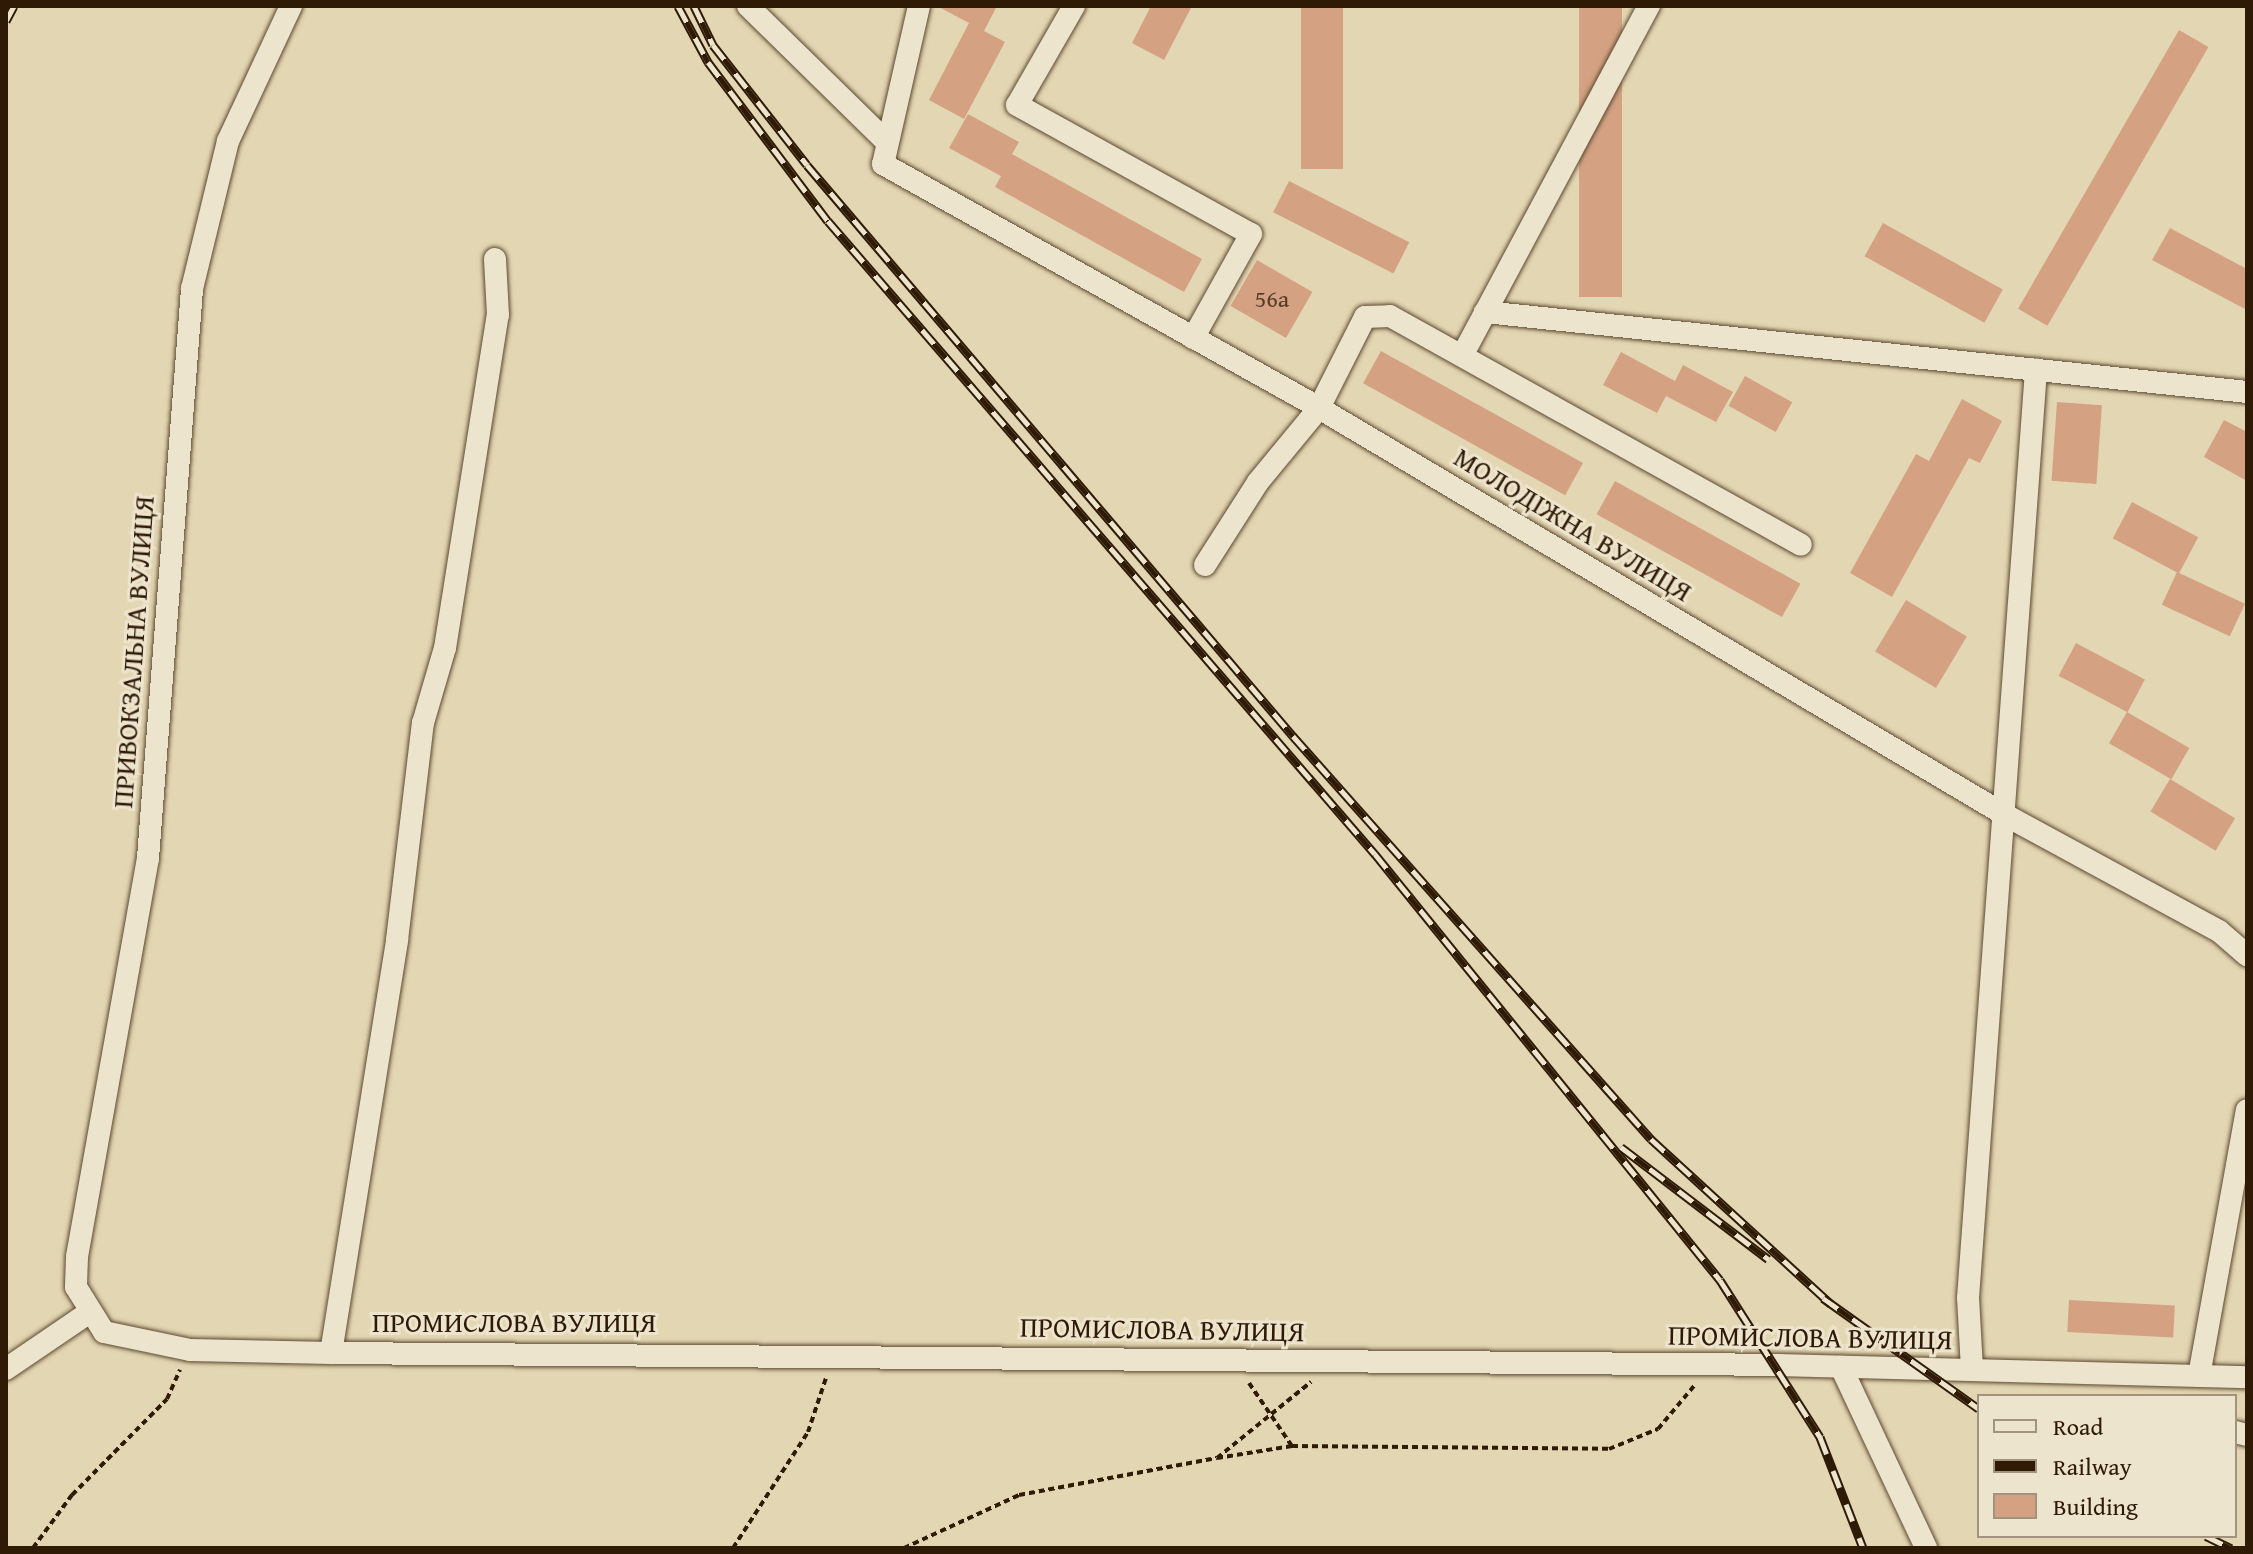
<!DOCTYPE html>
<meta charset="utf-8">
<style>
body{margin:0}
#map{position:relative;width:2253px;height:1554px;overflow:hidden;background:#e3d6b2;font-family:"Gentium Book Plus",serif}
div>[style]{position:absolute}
.building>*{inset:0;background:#d4a283;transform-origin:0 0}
.path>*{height:4px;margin-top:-2px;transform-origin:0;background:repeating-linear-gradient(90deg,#2f1a06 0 6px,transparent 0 10px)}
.roads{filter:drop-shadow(0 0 2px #5c4931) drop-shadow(0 0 2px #5c4931)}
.minor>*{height:22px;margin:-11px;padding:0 11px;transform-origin:11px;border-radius:11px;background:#ede4cd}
.rail>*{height:9px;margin-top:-4.5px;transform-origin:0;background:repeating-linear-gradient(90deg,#ede4cd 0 18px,#2f1a06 0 36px);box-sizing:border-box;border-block:2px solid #2f1a06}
span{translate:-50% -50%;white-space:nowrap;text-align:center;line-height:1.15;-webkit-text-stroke:6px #ede4cd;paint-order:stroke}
.number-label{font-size:24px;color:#583c25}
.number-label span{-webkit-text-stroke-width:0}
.street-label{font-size:28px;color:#2f1a06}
.frame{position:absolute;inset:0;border:8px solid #2f1a06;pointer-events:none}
.legend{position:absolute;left:1977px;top:1394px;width:260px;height:144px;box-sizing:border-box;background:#ede4cd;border:2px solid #a1937d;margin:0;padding:10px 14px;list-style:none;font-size:24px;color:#2f1a06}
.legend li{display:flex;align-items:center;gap:16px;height:40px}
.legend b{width:40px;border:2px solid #a1937d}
</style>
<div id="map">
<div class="building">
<i style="clip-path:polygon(937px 6px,997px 6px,984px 31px,1005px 42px,964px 119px,929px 100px,969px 23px)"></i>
<i style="clip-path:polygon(1151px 6px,1192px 6px,1164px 60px,1132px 43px)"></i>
<i style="left:1301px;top:6px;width:42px;height:163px"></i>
<i style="left:1579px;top:6px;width:43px;height:291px"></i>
<i style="left:2179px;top:30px;width:34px;height:322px;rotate:30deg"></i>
<i style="clip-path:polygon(968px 114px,1019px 142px,1012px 154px,1202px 259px,1184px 292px,995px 187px,1001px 176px,949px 148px)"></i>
<i style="left:1289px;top:181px;width:135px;height:35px;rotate:27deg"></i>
<i style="left:1883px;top:223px;width:137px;height:38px;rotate:29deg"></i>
<i style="clip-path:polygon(2170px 228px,2247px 269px,2247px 310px,2152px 260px)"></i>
<i style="left:1257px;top:260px;width:64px;height:53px;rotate:30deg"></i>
<i style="left:1381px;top:351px;width:231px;height:37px;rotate:29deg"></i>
<i style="clip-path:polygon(1621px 352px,1675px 381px,1683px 365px,1733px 392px,1716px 422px,1666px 396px,1657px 413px,1603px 385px)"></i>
<i style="left:1745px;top:376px;width:54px;height:34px;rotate:29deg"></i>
<i style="clip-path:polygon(1962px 399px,2002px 421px,1980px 463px,1969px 458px,1892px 597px,1850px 573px,1916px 454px,1929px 461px)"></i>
<i style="left:2057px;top:402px;width:45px;height:79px;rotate:4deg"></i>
<i style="clip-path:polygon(2224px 420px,2247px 432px,2247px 481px,2204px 457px)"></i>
<i style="left:1615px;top:481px;width:212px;height:38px;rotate:29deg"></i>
<i style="left:2132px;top:502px;width:75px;height:41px;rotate:28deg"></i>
<i style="left:2177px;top:572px;width:75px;height:36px;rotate:25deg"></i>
<i style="left:1906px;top:600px;width:71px;height:60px;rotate:31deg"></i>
<i style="left:2076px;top:643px;width:78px;height:37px;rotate:28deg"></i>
<i style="left:2127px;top:712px;width:72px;height:36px;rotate:30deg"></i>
<i style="left:2170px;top:779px;width:76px;height:38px;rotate:31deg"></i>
<i style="left:2069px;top:1300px;width:106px;height:32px;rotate:3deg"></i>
</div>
<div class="path">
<i style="left:1249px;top:1383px;width:76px;rotate:55.7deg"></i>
<i style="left:1217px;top:1458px;width:76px;rotate:-9.1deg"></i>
<i style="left:1292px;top:1446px;width:317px;rotate:0.5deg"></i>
<i style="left:1609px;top:1449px;width:53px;rotate:-22.2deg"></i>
<i style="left:1658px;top:1429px;width:56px;rotate:-50.1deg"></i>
<i style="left:33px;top:1548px;width:66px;rotate:-53.7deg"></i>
<i style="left:72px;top:1495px;width:135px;rotate:-45.3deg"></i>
<i style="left:167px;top:1399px;width:32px;rotate:-66deg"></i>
<i style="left:733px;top:1548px;width:138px;rotate:-57.1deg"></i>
<i style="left:808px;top:1432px;width:57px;rotate:-71.6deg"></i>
<i style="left:904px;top:1548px;width:127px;rotate:-24.7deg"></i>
<i style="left:1019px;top:1495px;width:201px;rotate:-10.6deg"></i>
<i style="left:1217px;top:1458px;width:121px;rotate:-39deg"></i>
</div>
<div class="roads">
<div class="minor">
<i style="left:291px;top:6px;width:149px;rotate:115deg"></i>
<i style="left:228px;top:141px;width:152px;rotate:103.7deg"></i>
<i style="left:192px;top:289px;width:571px;rotate:94.42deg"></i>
<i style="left:148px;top:858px;width:405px;rotate:100.1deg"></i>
<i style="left:77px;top:1257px;width:30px;rotate:92deg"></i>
<i style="left:76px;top:1287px;width:53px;rotate:58.1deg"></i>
<i style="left:104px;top:1332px;width:88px;rotate:11.8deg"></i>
<i style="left:190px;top:1350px;width:141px;rotate:1.2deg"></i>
<i style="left:331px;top:1353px;width:1448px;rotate:0.47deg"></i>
<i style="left:1779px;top:1365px;width:468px;rotate:1.5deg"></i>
<i style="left:748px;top:6px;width:193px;rotate:44.4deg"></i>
<i style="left:919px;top:6px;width:162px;rotate:102.8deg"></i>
<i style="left:883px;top:164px;width:500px;rotate:29.2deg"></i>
<i style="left:1319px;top:408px;width:800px;rotate:30.67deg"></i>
<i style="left:2007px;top:816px;width:241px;rotate:28.5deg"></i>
<i style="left:2219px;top:931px;width:37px;rotate:41deg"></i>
<i style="left:1074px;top:6px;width:114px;rotate:119.9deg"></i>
<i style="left:1017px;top:105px;width:267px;rotate:28.9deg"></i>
<i style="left:1251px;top:234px;width:119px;rotate:119.1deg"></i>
<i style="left:1485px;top:312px;width:766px;rotate:5.99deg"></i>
<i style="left:1463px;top:354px;width:395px;rotate:-61.9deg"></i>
<i style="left:1205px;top:565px;width:98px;rotate:-57.4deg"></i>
<i style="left:1258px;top:482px;width:96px;rotate:-50.5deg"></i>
<i style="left:1319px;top:408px;width:102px;rotate:-63.2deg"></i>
<i style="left:1365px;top:317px;width:25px;rotate:-2deg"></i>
<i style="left:1390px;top:316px;width:470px;rotate:29.1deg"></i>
<i style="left:331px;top:1353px;width:418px;rotate:-80.9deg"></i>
<i style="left:397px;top:940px;width:219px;rotate:-83.2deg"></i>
<i style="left:423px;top:723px;width:78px;rotate:-73.7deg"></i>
<i style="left:445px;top:648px;width:337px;rotate:-81deg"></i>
<i style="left:498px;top:315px;width:56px;rotate:-93.1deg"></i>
<i style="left:1841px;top:1367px;width:200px;rotate:64.8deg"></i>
<i style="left:6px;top:1369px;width:98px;rotate:-34.2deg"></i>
<i style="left:1972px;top:1369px;width:71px;rotate:-93.2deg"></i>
<i style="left:1968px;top:1298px;width:931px;rotate:-85.81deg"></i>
<i style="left:2199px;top:1376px;width:270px;rotate:-79.8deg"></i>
<i style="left:2235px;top:1432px;width:12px;rotate:14deg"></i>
</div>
</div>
<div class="rail">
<i style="left:678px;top:6px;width:64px;rotate:61.8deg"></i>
<i style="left:708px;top:62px;width:199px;rotate:53deg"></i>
<i style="left:828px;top:221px;width:837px;rotate:49.17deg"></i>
<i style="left:1375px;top:854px;width:548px;rotate:51deg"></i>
<i style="left:1720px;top:1280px;width:186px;rotate:57.5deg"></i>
<i style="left:1820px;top:1437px;width:119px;rotate:68.8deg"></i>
<i style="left:694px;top:6px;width:43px;rotate:64deg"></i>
<i style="left:713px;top:45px;width:152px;rotate:51.9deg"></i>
<i style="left:807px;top:165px;width:750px;rotate:49.6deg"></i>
<i style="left:1293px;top:736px;width:539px;rotate:48.38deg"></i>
<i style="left:1651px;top:1139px;width:244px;rotate:42.5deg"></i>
<i style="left:6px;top:21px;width:17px;rotate:-62deg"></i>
<i style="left:1621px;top:1147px;width:185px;rotate:37.3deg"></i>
<i style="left:1823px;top:1298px;width:191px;rotate:35.4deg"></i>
<i style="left:2206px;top:1536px;width:28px;rotate:26deg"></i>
</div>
<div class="number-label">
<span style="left:1272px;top:299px">56а</span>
</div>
<div class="street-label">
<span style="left:1573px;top:524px;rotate:31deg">МОЛОДІЖНА ВУЛИЦЯ</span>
<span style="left:133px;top:652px;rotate:-86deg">ПРИВОКЗАЛЬНА ВУЛИЦЯ</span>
<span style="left:514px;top:1322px">ПРОМИСЛОВА ВУЛИЦЯ</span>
<span style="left:1162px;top:1329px;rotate:1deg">ПРОМИСЛОВА ВУЛИЦЯ</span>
<span style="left:1810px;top:1337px;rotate:1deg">ПРОМИСЛОВА ВУЛИЦЯ</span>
</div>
<div class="frame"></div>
<ul class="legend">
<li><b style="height:10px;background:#ede4cd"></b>Road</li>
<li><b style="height:10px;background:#2f1a06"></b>Railway</li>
<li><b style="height:22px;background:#d4a283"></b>Building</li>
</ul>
</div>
